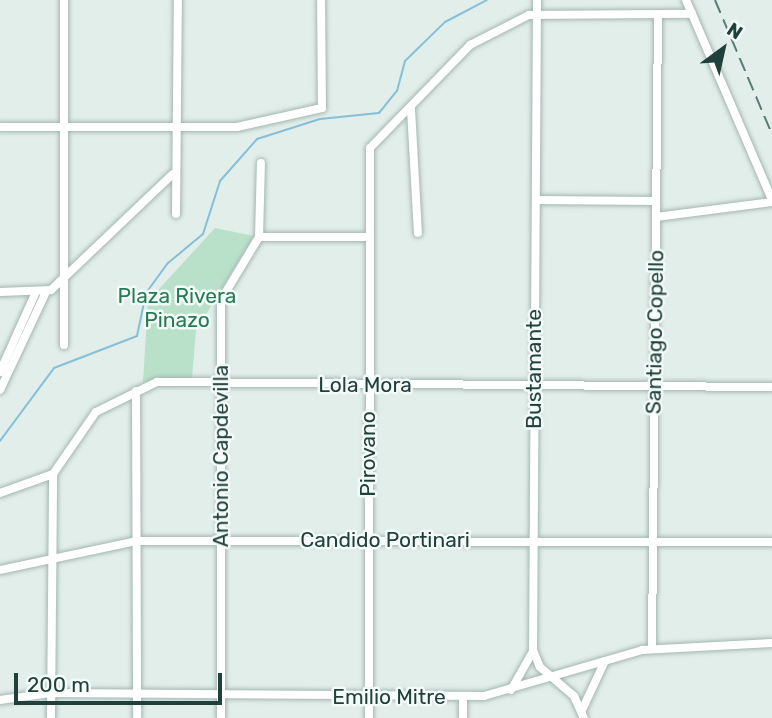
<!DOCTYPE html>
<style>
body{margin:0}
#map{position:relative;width:772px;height:718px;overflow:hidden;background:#e2eeea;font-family:Rubik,sans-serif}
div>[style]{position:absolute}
.green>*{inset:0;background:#b9e1c9}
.stream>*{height:2px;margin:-1px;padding:0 1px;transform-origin:1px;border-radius:1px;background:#85bfd8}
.roads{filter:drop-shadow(0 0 2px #a4b6b2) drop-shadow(0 0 2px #a4b6b2)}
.minor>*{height:8px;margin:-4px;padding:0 4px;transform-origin:4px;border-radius:4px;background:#fff}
.rail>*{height:2px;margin-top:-1px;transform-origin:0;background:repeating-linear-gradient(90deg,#5a7c78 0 14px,transparent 0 21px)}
span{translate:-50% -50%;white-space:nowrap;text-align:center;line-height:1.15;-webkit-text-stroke:5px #f3faf7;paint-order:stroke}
.park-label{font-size:21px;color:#267b54}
.street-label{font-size:21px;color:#20403c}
.north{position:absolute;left:688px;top:14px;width:70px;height:70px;-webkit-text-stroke:5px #f3faf7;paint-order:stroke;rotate:33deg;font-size:19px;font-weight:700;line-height:28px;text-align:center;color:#20403c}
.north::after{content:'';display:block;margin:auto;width:24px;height:32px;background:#20403c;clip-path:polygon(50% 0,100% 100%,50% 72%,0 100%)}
.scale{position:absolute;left:14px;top:673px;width:208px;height:32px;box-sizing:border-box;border:4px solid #20403c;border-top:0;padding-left:9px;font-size:21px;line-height:24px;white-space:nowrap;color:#20403c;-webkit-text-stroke:5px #f3faf7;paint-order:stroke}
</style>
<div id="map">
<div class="green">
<i style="clip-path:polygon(215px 228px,254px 236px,196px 331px,192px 378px,143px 382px,148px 301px)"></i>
</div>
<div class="stream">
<i style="left:0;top:441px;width:91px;rotate:-53.5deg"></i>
<i style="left:54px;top:368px;width:89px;rotate:-21.1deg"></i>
<i style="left:137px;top:336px;width:44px;rotate:-78.2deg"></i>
<i style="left:146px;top:293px;width:37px;rotate:-54deg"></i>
<i style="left:168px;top:263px;width:45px;rotate:-39.6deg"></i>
<i style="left:203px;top:234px;width:56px;rotate:-72.2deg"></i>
<i style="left:220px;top:181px;width:56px;rotate:-48.6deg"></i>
<i style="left:257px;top:139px;width:66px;rotate:-17.6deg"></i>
<i style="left:320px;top:119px;width:59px;rotate:-5.8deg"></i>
<i style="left:379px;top:113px;width:28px;rotate:-51deg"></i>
<i style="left:397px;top:91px;width:31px;rotate:-75deg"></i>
<i style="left:405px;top:61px;width:56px;rotate:-44.3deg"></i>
<i style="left:445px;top:22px;width:47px;rotate:-27.6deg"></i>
</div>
<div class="roads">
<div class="minor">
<i style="left:64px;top:0;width:345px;rotate:90deg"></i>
<i style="left:537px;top:0;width:650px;rotate:90.35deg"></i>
<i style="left:533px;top:650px;width:18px;rotate:68deg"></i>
<i style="left:540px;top:667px;width:45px;rotate:40.5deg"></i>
<i style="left:574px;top:696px;width:24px;rotate:66deg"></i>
<i style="left:686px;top:0;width:218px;rotate:66.7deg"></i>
<i style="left:411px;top:109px;width:124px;rotate:86.8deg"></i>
<i style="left:0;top:127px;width:237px"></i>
<i style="left:237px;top:127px;width:87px;rotate:-12.6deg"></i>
<i style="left:322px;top:108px;width:108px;rotate:-90.5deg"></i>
<i style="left:536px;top:200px;width:120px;rotate:0.5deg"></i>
<i style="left:176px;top:214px;width:214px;rotate:-89.5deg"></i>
<i style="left:656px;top:217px;width:117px;rotate:-7.4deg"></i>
<i style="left:259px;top:237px;width:110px"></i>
<i style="left:0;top:292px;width:51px;rotate:-2.2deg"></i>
<i style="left:51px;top:290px;width:168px;rotate:-43.6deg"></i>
<i style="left:0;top:372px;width:88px;rotate:-65.8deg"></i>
<i style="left:0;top:390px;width:108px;rotate:-64.9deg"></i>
<i style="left:136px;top:391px;width:327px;rotate:89.8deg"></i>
<i style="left:0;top:493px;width:56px;rotate:-19.7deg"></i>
<i style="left:53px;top:474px;width:75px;rotate:-55.3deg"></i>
<i style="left:96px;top:412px;width:68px;rotate:-26.2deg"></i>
<i style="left:157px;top:382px;width:615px;rotate:0.47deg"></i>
<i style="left:0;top:570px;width:140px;rotate:-12deg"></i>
<i style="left:137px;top:541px;width:635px;rotate:0.09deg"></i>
<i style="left:652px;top:649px;width:633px;rotate:-89.46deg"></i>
<i style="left:511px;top:690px;width:43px;rotate:-60.4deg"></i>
<i style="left:0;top:700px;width:51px;rotate:-7.8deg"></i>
<i style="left:51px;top:693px;width:433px;rotate:0.4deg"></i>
<i style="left:484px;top:696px;width:165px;rotate:-16.2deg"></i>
<i style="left:642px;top:650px;width:130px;rotate:-3.1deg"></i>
<i style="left:582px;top:710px;width:52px;rotate:-64.9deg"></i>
<i style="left:51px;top:718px;width:244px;rotate:-89.5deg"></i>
<i style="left:221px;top:718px;width:418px;rotate:-90deg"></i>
<i style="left:221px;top:300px;width:74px;rotate:-58.9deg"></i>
<i style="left:259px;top:237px;width:74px;rotate:-88.5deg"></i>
<i style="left:369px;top:718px;width:570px;rotate:-89.9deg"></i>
<i style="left:370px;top:148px;width:144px;rotate:-45.8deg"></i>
<i style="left:470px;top:45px;width:66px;rotate:-27deg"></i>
<i style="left:529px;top:15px;width:163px;rotate:-0.4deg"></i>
<i style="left:463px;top:718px;width:21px;rotate:-90deg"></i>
</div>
</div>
<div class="rail">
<i style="left:715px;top:0;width:146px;rotate:67deg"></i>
</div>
<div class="park-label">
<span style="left:177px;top:308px">Plaza Rivera<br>Pinazo</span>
</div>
<div class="street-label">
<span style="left:655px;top:332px;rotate:-89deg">Santiago Copello</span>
<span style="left:534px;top:369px;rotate:-90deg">Bustamante</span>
<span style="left:365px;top:385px">Lola Mora</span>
<span style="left:368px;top:454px;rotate:-90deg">Pirovano</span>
<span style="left:221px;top:456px;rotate:-90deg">Antonio Capdevilla</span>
<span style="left:385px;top:540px">Candido Portinari</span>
<span style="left:389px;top:697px">Emilio Mitre</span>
</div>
<div class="north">N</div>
<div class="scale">200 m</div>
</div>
